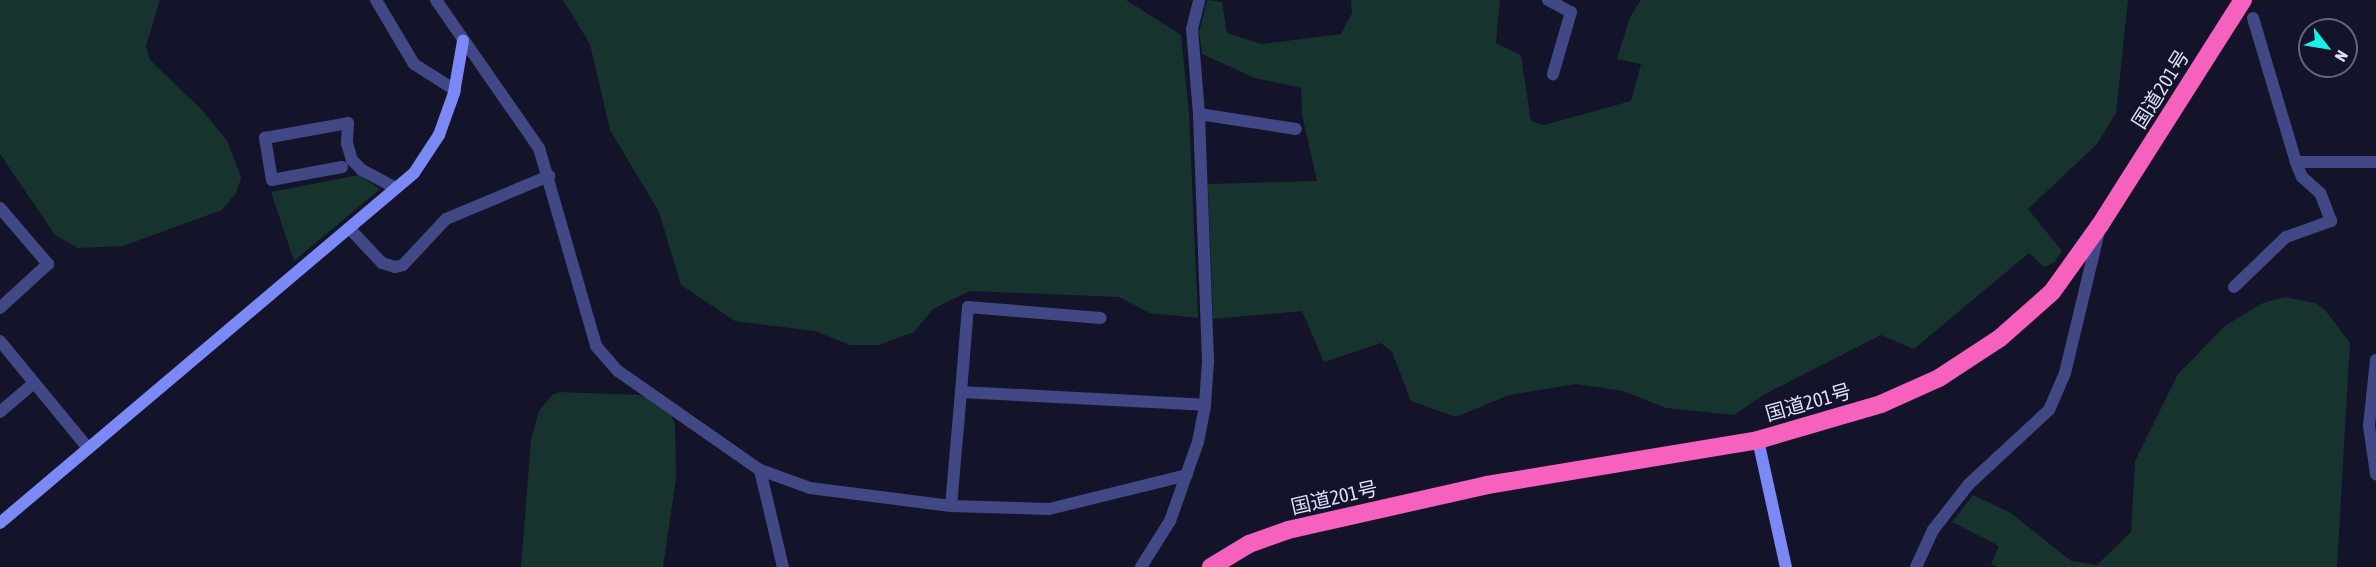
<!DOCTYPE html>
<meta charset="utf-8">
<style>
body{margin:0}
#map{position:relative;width:2376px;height:567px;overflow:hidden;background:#13132a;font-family:"Asap Condensed","Noto Sans JP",sans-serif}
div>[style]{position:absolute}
.green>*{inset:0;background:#16332e}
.street>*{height:12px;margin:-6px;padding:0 6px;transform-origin:6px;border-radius:6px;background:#414885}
.secondary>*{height:12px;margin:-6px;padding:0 6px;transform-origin:6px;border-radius:6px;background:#7b89f6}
.highway>*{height:18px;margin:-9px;padding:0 9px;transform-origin:9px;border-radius:9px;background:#f561bc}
span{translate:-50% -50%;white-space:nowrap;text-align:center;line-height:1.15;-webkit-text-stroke:4.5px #13132a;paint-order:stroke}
.street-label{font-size:20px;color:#dedefd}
.north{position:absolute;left:2298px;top:18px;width:60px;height:60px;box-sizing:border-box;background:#13132a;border:2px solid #64647e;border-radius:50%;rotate:121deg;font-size:16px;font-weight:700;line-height:24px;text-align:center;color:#dedefd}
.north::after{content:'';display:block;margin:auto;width:21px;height:27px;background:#16f0e7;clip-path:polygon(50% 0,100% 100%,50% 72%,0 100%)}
</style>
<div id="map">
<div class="green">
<i style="clip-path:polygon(0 0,160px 0,146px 46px,150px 60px,203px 111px,227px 141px,237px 166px,241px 178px,236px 193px,222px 210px,123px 246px,78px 248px,55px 235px,0 154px)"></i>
<i style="clip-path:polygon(563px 0,1126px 0,1181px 35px,1189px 113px,1198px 318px,1150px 313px,1119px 297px,970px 291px,933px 309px,914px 332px,879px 345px,850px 345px,815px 331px,735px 321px,681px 285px,659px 212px,610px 130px,590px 44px)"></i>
<i style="clip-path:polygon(1207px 0,1222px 2px,1227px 33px,1261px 44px,1341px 34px,1352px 13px,1351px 0,1500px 0,1496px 43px,1521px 55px,1531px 121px,1544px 125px,1631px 101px,1641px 64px,1617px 59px,1630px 17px,1641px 0,2128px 0,2116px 113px,2097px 144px,2028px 209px,2062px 251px,2055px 262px,2044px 267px,2029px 253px,1914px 349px,1881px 335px,1765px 394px,1734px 415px,1666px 408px,1623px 391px,1576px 384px,1509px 395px,1456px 417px,1411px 401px,1392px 352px,1381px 343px,1324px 362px,1302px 311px,1213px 319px,1208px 184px,1317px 181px,1302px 115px,1301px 88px,1255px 78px,1202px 54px,1199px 32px)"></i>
<i style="clip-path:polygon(359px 175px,380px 189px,294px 261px,271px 192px)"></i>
<i style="clip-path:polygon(2285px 297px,2315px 303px,2325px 310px,2350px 343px,2337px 567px,1998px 567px,1991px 564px,1999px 546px,1952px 522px,1973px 495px,2011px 513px,2071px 561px,2097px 565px,2131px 532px,2135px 461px,2178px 374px,2226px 325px,2263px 303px)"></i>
<i style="clip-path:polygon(559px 392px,639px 395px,658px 402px,669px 411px,675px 424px,676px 479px,663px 567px,521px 567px,531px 440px,539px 411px,552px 395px)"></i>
</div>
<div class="street">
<i style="left:376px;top:0;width:74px;rotate:59.3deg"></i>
<i style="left:414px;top:64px;width:49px;rotate:32.4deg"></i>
<i style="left:436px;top:0;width:180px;rotate:55.2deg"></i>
<i style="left:539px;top:148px;width:206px;rotate:73.9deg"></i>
<i style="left:596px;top:346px;width:33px;rotate:49deg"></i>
<i style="left:618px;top:371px;width:173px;rotate:34.9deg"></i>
<i style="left:760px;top:470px;width:53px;rotate:19.8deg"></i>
<i style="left:810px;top:488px;width:142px;rotate:7.3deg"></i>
<i style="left:951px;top:506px;width:98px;rotate:1.8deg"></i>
<i style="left:1049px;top:509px;width:142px;rotate:-13.8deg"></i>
<i style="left:1548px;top:0;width:26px;rotate:28deg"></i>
<i style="left:1571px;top:12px;width:65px;rotate:106.2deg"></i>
<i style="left:2253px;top:18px;width:150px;rotate:73.4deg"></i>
<i style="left:2296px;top:162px;width:80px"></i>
<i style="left:1199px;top:114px;width:98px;rotate:8.8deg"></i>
<i style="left:342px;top:167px;width:71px;rotate:169.5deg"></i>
<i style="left:272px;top:180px;width:43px;rotate:-99.5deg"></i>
<i style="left:265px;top:138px;width:84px;rotate:-10.2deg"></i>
<i style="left:348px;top:123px;width:20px;rotate:93deg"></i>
<i style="left:347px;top:143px;width:18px;rotate:74deg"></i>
<i style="left:352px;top:160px;width:14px;rotate:45deg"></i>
<i style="left:362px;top:170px;width:38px;rotate:28deg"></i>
<i style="left:0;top:208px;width:74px;rotate:49.4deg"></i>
<i style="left:48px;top:264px;width:65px;rotate:137.5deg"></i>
<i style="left:349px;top:228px;width:48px;rotate:46.7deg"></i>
<i style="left:382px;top:263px;width:14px;rotate:17deg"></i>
<i style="left:395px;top:267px;width:8px;rotate:-14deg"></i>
<i style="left:403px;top:265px;width:63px;rotate:-46.9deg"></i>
<i style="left:446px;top:219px;width:112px;rotate:-22.7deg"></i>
<i style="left:2234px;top:287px;width:72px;rotate:-43.9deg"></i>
<i style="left:2286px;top:237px;width:48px;rotate:-19.6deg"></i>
<i style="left:2331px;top:221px;width:30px;rotate:-111deg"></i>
<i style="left:2320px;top:193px;width:24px;rotate:-138deg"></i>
<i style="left:2302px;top:177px;width:16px;rotate:-112deg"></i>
<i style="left:0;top:341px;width:139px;rotate:50.6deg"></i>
<i style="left:2376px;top:360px;width:66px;rotate:96.1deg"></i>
<i style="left:2369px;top:426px;width:49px;rotate:81.7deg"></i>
<i style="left:961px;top:392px;width:85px;rotate:-85.3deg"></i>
<i style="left:968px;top:307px;width:133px;rotate:4.7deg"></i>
<i style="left:0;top:412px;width:45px;rotate:-40.5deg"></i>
<i style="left:760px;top:470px;width:100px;rotate:76.7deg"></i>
<i style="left:951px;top:506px;width:114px;rotate:-85deg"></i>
<i style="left:961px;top:392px;width:244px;rotate:3deg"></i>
<i style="left:1141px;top:567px;width:54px;rotate:-57.8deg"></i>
<i style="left:1170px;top:521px;width:84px;rotate:-70.5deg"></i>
<i style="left:1198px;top:442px;width:38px;rotate:-79deg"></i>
<i style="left:1205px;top:405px;width:44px;rotate:-86.1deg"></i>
<i style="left:1208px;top:361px;width:247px;rotate:-92.1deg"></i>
<i style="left:1199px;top:114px;width:85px;rotate:-94.7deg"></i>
<i style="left:1192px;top:29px;width:30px;rotate:-76deg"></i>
<i style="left:1916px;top:567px;width:41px;rotate:-65.3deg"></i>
<i style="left:1933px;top:530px;width:58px;rotate:-52deg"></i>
<i style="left:1969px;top:484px;width:109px;rotate:-42.8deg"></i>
<i style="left:2049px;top:410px;width:40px;rotate:-66.6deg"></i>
<i style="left:2065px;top:373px;width:146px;rotate:-76.5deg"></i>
</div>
<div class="secondary">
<i style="left:1758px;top:440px;width:130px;rotate:77.6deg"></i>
<i style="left:0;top:523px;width:542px;rotate:-40.21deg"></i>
<i style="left:414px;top:173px;width:45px;rotate:-56.7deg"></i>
<i style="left:439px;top:135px;width:45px;rotate:-70.3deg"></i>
<i style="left:454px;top:93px;width:53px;rotate:-80.2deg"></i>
</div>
<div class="highway">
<i style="left:1211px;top:567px;width:44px;rotate:-31.2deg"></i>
<i style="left:1249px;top:544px;width:41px;rotate:-19.7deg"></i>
<i style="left:1288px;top:530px;width:204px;rotate:-12.7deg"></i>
<i style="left:1487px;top:485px;width:275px;rotate:-9.4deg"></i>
<i style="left:1758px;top:440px;width:128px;rotate:-16.3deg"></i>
<i style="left:1881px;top:404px;width:64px;rotate:-24.1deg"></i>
<i style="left:1939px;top:378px;width:73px;rotate:-33.3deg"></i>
<i style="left:2000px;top:338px;width:69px;rotate:-41.5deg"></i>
<i style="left:2052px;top:292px;width:82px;rotate:-54.4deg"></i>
<i style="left:2100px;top:225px;width:267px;rotate:-57.6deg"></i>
</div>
<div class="street-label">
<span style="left:2160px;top:89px;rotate:-58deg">国道201号</span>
<span style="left:1808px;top:402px;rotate:-16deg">国道201号</span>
<span style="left:1334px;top:497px;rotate:-13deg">国道201号</span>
</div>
<div class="north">N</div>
</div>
